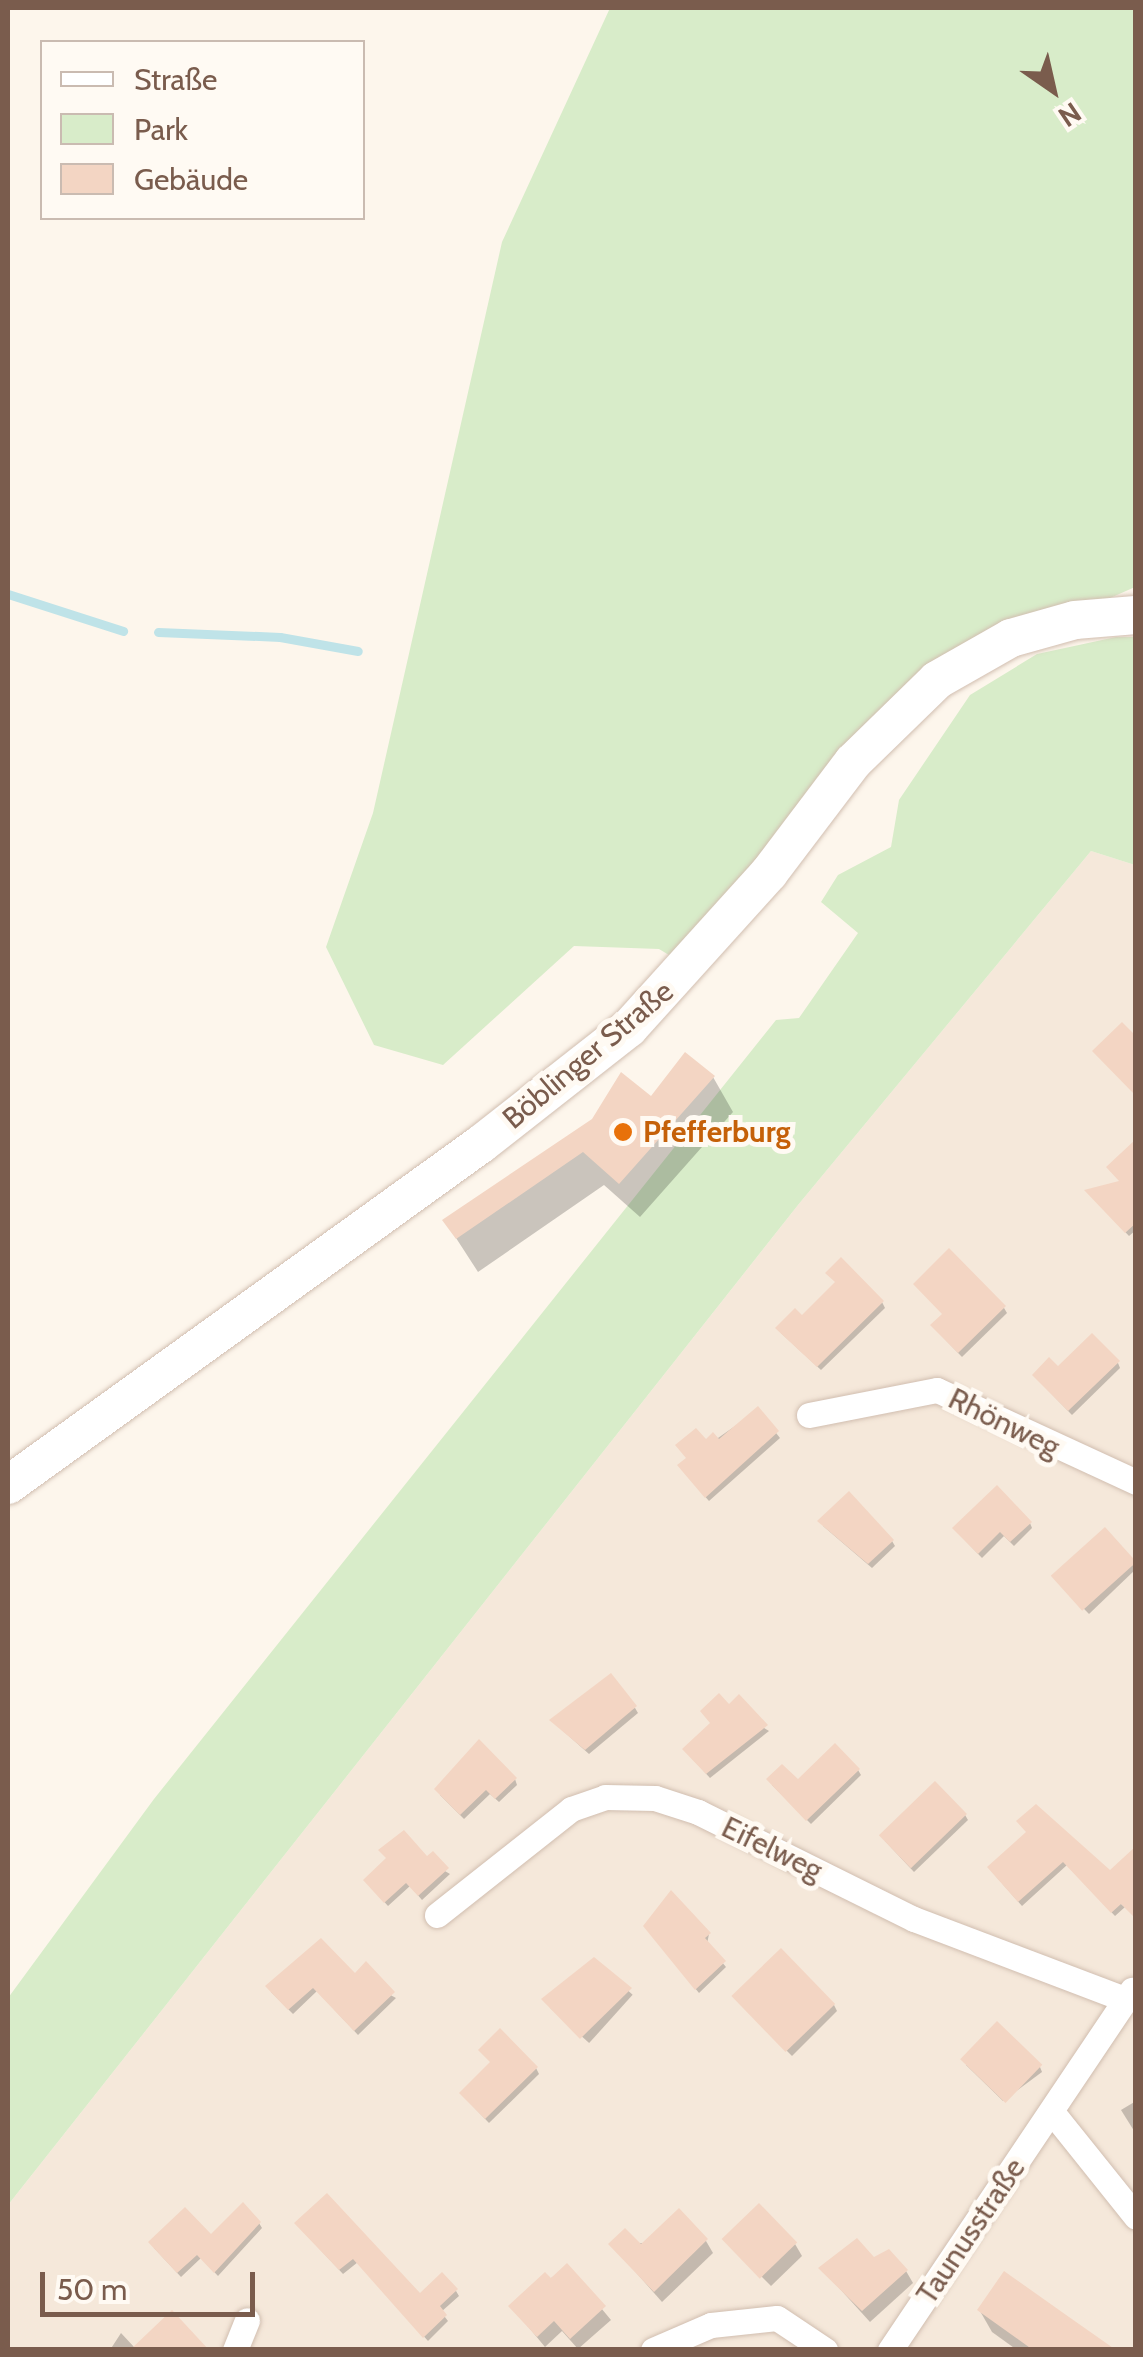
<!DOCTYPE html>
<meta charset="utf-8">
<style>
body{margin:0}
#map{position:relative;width:1143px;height:2357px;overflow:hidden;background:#fdf6ec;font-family:Cabin,sans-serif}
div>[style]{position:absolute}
.residential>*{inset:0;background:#f5e8da}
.green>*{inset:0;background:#d8ecc9}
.shadow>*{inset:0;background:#0003;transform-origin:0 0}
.stream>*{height:9px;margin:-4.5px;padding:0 4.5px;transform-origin:4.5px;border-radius:4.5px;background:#bfe3e8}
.building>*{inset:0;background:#f3d5c3;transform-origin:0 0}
.roads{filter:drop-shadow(0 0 2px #d1beb0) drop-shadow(0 0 2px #d1beb0)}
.street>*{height:25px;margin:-12.5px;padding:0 12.5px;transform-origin:12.5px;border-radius:12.5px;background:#fff}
.secondary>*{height:38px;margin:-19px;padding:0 19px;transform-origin:19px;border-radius:19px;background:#fff}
.dots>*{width:28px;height:28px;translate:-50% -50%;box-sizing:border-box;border:5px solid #fffaf3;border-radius:50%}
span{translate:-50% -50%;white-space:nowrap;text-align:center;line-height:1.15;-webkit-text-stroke:10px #fffaf3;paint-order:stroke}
.street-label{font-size:30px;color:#7a5c4d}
.food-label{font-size:30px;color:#c56008;font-weight:700}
.left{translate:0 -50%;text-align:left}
.frame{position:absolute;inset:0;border:10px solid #7a5c4d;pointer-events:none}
.legend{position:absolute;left:40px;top:40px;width:325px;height:180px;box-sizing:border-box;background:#fffaf3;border:2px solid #cabbb1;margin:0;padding:12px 18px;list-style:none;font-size:30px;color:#7a5c4d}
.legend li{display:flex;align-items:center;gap:20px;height:50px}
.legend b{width:50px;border:2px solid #cabbb1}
.north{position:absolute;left:1003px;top:40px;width:100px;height:100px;-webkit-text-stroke:8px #fffaf3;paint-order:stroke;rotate:146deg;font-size:28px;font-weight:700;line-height:40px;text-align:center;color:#7a5c4d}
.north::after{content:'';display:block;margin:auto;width:35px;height:45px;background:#7a5c4d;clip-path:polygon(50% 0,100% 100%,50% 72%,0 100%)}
.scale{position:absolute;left:40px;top:2272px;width:215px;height:45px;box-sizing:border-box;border:5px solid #7a5c4d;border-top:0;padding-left:12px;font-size:30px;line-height:35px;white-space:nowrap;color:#7a5c4d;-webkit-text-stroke:8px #fffaf3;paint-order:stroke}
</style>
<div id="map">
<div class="residential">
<i style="clip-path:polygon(1091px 851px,1135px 865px,1135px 2349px,8px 2349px,8px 2205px,798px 1205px)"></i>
</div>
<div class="green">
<i style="clip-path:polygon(610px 8px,1135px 8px,1135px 587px,1040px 629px,853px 761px,689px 967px,659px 949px,574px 946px,443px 1065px,374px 1045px,326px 947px,373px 813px,502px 242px)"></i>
<i style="clip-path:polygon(1116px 637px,1135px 637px,1135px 865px,1091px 851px,798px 1205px,8px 2205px,8px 1998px,154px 1799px,776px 1020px,799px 1018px,858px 933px,821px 902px,838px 875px,891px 847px,899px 800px,970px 695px,1037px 654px)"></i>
</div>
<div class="shadow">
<i style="clip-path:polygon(713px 1077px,733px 1112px,640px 1217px,604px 1185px,478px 1272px,445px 1221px,651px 1099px)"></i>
<i style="clip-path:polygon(1136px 1145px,1136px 1230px,1129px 1236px,1090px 1195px,1121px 1183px)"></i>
<i style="clip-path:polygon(882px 1302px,885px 1308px,821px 1370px,781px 1333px,802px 1319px)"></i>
<i style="clip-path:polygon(1004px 1308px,1007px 1313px,962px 1357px,936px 1330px,944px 1315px)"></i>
<i style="clip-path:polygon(1118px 1363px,1120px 1368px,1072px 1415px,1038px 1380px,1058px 1370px)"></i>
<i style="clip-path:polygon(758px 1410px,780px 1438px,709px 1501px,683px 1471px,688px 1459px)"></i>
<i style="clip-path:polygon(1030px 1523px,1032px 1528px,1014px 1546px,1004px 1536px,982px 1558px,958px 1533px)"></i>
<i style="clip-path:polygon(823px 1526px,892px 1541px,895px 1546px,872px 1568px)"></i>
<i style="clip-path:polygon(1104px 1531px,1136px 1569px,1089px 1614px,1059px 1583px)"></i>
<i style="clip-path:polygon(729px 1707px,769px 1731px,710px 1778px,688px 1754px)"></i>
<i style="clip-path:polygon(635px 1708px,638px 1713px,589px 1754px,552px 1721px)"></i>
<i style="clip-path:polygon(858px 1770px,861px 1775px,811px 1824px,772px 1785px)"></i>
<i style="clip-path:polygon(515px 1779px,517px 1785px,499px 1802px,490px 1794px,464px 1819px,440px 1795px)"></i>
<i style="clip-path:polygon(965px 1815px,968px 1820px,914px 1872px,885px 1841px)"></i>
<i style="clip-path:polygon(1028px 1834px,1125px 1907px,1115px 1916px,1067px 1865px,1022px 1906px,993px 1873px)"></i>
<i style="clip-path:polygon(388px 1860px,426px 1860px,450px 1874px,422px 1900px,410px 1886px,388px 1906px,369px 1885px)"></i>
<i style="clip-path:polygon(649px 1932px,709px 1934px,707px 1944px,726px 1967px,699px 1993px)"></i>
<i style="left:594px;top:1960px;width:52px;height:65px;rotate:42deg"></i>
<i style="clip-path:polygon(355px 1976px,396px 1998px,358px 2035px,317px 1991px,293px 2014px,271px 1992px)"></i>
<i style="clip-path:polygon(738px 2002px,834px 2005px,837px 2011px,792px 2056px)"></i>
<i style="clip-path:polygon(966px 2065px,1040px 2067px,1042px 2072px,1003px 2101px)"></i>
<i style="clip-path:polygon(536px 2068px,539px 2074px,489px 2123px,465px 2098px)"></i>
<i style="clip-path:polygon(1136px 2101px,1136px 2134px,1121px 2110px)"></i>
<i style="clip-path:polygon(259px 2223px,262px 2228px,218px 2276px,201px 2258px,181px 2277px,154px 2248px)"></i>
<i style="clip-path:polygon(300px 2228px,420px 2297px,456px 2291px,459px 2296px,441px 2312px,448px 2321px,428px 2341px,358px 2262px,343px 2274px)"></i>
<i style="clip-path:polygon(724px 2239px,795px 2244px,802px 2256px,771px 2286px)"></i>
<i style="clip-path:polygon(706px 2241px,713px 2253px,662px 2302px,611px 2244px)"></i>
<i style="clip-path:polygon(874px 2260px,906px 2271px,913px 2283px,870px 2322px,821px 2268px)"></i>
<i style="clip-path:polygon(567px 2267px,611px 2320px,578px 2349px,562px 2331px,545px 2347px,511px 2306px)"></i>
<i style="clip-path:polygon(980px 2311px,1112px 2350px,1017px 2350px,992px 2332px)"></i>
<i style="clip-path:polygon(121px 2333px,135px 2348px,199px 2350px,110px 2350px)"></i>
</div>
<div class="stream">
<i style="left:8px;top:594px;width:121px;rotate:17.8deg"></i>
<i style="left:158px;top:632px;width:122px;rotate:2.3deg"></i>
<i style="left:280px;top:637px;width:79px;rotate:10.2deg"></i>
</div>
<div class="building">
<i style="clip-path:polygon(1122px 1022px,1136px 1036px,1136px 1096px,1092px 1051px)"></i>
<i style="clip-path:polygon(685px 1052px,715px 1076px,619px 1184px,583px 1152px,456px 1239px,442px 1220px,592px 1119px,621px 1072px,651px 1096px)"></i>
<i style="clip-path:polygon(1136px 1139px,1136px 1223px,1125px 1233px,1084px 1190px,1119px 1181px,1106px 1167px)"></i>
<i style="clip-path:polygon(949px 1248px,1006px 1306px,958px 1353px,930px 1325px,942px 1314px,913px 1284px)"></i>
<i style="clip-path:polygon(841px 1257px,884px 1301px,817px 1367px,775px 1328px,795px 1308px,802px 1315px,835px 1282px,825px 1273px)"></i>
<i style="clip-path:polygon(1092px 1333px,1120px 1361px,1068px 1411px,1032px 1375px,1049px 1357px,1058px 1366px)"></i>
<i style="clip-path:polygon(758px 1406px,779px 1431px,705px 1498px,677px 1465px,686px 1458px,675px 1445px,696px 1428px,706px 1439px,713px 1432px,719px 1439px)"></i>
<i style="clip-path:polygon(997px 1485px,1032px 1522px,1010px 1542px,1000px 1532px,978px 1554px,952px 1528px)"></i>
<i style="clip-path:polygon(849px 1491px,894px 1540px,868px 1564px,817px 1521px)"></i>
<i style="left:1105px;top:1527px;width:47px;height:73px;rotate:48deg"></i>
<i style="clip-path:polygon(611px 1673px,637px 1706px,585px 1750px,549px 1720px)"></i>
<i style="clip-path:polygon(719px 1693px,729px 1704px,739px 1694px,768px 1725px,706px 1774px,682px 1749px,710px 1723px,700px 1711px)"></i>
<i style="clip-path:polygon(479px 1739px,517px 1778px,495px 1799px,486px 1790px,460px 1815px,434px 1789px)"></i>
<i style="clip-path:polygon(835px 1743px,860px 1769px,806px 1821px,766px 1779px,782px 1764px,798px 1779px)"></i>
<i style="left:935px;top:1781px;width:46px;height:78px;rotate:46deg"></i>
<i style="clip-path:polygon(1036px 1804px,1110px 1870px,1136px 1846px,1136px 1919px,1121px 1904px,1111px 1913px,1063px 1862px,1018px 1902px,987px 1867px,1026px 1832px,1016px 1821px)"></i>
<i style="clip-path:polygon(404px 1830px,427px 1856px,433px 1851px,449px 1868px,418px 1896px,406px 1883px,384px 1903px,363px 1880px,386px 1858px,378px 1850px)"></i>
<i style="clip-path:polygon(671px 1890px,711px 1933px,705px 1938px,726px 1961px,695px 1990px,643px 1926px)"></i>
<i style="clip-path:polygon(321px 1938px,355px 1973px,366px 1961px,395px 1992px,354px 2031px,313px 1988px,288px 2010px,265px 1986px)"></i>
<i style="left:781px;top:1948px;width:78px;height:69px;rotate:46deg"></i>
<i style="clip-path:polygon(594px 1957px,632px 1988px,580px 2039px,541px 1999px)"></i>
<i style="left:997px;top:2021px;width:63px;height:53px;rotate:44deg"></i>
<i style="clip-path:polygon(500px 2028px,538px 2067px,485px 2119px,459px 2093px,490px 2062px,478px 2050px)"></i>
<i style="clip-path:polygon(327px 2193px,420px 2293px,442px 2272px,458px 2289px,440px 2306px,447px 2315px,423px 2338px,353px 2259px,339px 2270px,294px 2223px)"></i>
<i style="clip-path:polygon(243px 2202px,261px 2222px,214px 2273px,197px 2255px,177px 2273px,148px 2242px,185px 2207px,211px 2234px)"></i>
<i style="left:759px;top:2203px;width:55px;height:52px;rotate:46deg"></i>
<i style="clip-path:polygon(679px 2208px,708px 2239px,654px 2292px,608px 2244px,625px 2228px,641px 2244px)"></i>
<i style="clip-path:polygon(857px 2238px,874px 2257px,889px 2249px,908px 2270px,862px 2311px,818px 2268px)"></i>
<i style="clip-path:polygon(567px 2263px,606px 2306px,570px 2339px,554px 2321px,537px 2337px,508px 2306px,545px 2272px,551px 2278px)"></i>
<i style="clip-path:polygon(1004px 2271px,1069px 2317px,1116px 2350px,1033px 2350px,977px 2310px)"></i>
<i style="clip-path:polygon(172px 2310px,209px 2350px,130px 2350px)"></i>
</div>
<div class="roads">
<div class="street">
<i style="left:809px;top:1415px;width:130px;rotate:-11.1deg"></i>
<i style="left:937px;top:1390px;width:219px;rotate:24.8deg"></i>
<i style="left:437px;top:1915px;width:171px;rotate:-38.3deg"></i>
<i style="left:571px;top:1809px;width:36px;rotate:-19deg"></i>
<i style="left:605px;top:1797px;width:50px;rotate:1.1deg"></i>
<i style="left:655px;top:1798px;width:45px;rotate:18deg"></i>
<i style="left:698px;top:1812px;width:241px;rotate:26.4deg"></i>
<i style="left:914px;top:1919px;width:226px;rotate:20.8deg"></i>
<i style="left:1052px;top:2112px;width:134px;rotate:51.3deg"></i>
<i style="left:235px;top:2350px;width:32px;rotate:-68deg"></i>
<i style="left:653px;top:2350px;width:63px;rotate:-23.3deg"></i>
<i style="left:711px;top:2325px;width:66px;rotate:-6.1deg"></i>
<i style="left:777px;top:2318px;width:58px;rotate:33.7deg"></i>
<i style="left:890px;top:2350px;width:434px;rotate:-56.1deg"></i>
</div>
<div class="secondary">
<i style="left:8px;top:1485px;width:583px;rotate:-35.79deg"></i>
<i style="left:481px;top:1144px;width:188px;rotate:-38.1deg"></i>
<i style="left:629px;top:1028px;width:209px;rotate:-47.9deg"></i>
<i style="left:769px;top:873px;width:139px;rotate:-52.9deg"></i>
<i style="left:853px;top:762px;width:117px;rotate:-44.3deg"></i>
<i style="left:937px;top:680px;width:85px;rotate:-29.6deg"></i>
<i style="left:1011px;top:638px;width:66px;rotate:-15.7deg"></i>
<i style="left:1075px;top:620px;width:61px;rotate:-4.7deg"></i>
</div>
</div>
<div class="dots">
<i style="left:623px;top:1132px;background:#e8710a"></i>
</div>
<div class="street-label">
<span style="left:588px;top:1055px;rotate:-40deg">Böblinger Straße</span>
<span style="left:1004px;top:1423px;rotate:26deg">Rhönweg</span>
<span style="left:772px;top:1849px;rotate:26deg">Eifelweg</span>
<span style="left:971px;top:2231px;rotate:-56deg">Taunusstraße</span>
</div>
<div class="food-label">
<span class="left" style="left:643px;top:1132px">Pfefferburg</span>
</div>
<div class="frame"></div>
<ul class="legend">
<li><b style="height:12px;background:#fff"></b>Straße</li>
<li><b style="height:28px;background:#d8ecc9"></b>Park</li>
<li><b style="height:28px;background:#f3d5c3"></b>Gebäude</li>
</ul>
<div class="north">N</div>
<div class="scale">50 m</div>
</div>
